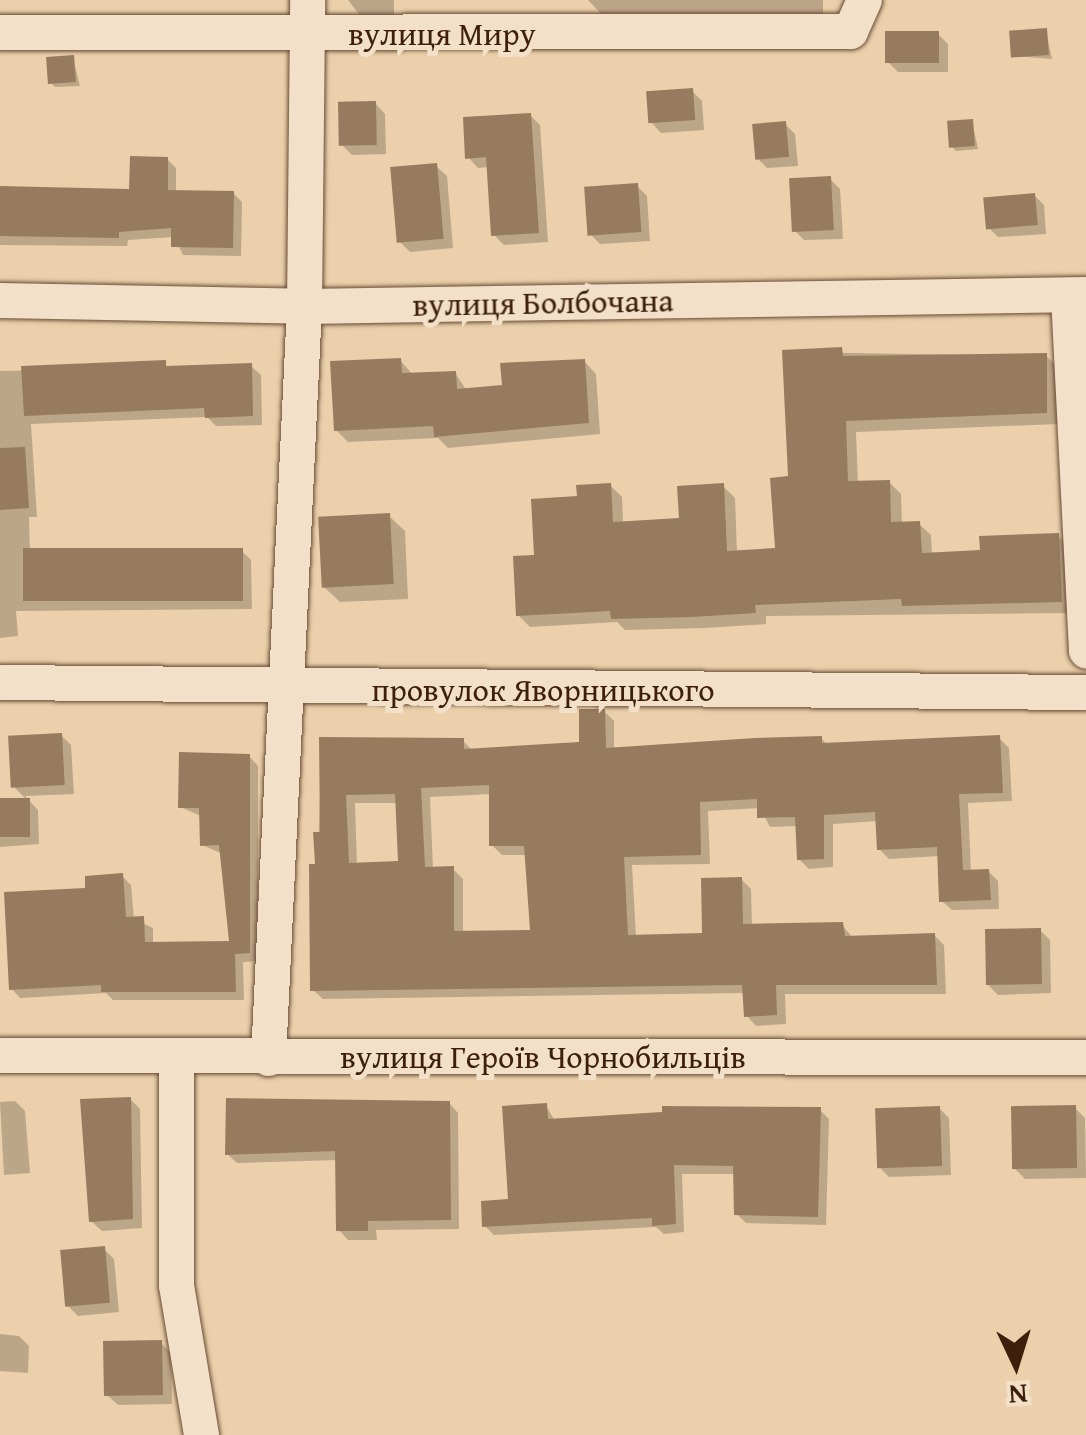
<!DOCTYPE html>
<meta charset="utf-8">
<style>
body{margin:0}
#map{position:relative;width:1086px;height:1435px;overflow:hidden;background:#ebd0ab;font-family:"Gentium Book Plus",serif}
div>[style]{position:absolute}
.shadow>*{inset:0;background:#0003}
.building>*{inset:0;background:#977b5f;transform-origin:0 0}
.roads{filter:drop-shadow(0 0 2px #684b34) drop-shadow(0 0 2px #684b34)}
.minor>*{height:35px;margin:-17.5px;padding:0 17.5px;transform-origin:17.5px;border-radius:17.5px;background:#f2e0c8}
span{translate:-50% -50%;white-space:nowrap;text-align:center;line-height:1.15;-webkit-text-stroke:10px #f2e0c8;paint-order:stroke}
.street-label{font-size:32px;color:#3d1f0c}
.north{position:absolute;left:966px;top:1315px;width:100px;height:100px;-webkit-text-stroke:8px #f2e0c8;paint-order:stroke;rotate:176deg;font-size:28px;font-weight:700;line-height:40px;text-align:center;color:#3d1f0c}
.north::after{content:'';display:block;margin:auto;width:35px;height:45px;background:#3d1f0c;clip-path:polygon(50% 0,100% 100%,50% 72%,0 100%)}
</style>
<div id="map">
<div class="shadow">
<i style="clip-path:polygon(348px 0,394px 0,394px 17px,361px 17px)"></i>
<i style="clip-path:polygon(588px 0,823px 0,823px 22px,606px 19px)"></i>
<i style="clip-path:polygon(1046px 31px,1052px 59px,1013px 56px)"></i>
<i style="clip-path:polygon(938px 34px,948px 44px,948px 72px,898px 72px,888px 62px)"></i>
<i style="clip-path:polygon(73px 58px,80px 86px,55px 87px,51px 83px)"></i>
<i style="clip-path:polygon(692px 91px,702px 101px,704px 130px,661px 133px,651px 122px)"></i>
<i style="clip-path:polygon(375px 103px,385px 114px,386px 154px,352px 155px,342px 145px)"></i>
<i style="clip-path:polygon(530px 115px,540px 125px,548px 242px,504px 245px,494px 235px,489px 167px,478px 168px,468px 157px)"></i>
<i style="clip-path:polygon(972px 121px,978px 149px,956px 151px,951px 146px)"></i>
<i style="clip-path:polygon(785px 124px,795px 134px,798px 166px,767px 168px,757px 158px)"></i>
<i style="clip-path:polygon(167px 159px,176px 168px,176px 193px,233px 193px,242px 202px,241px 256px,183px 255px,174px 237px,128px 240px,127px 246px,0 245px,0 188px,132px 191px)"></i>
<i style="clip-path:polygon(436px 166px,447px 176px,453px 248px,410px 252px,400px 242px)"></i>
<i style="clip-path:polygon(830px 179px,840px 189px,843px 239px,804px 240px,794px 230px)"></i>
<i style="clip-path:polygon(637px 186px,647px 196px,650px 241px,600px 244px,590px 234px)"></i>
<i style="clip-path:polygon(1034px 195px,1044px 205px,1046px 234px,998px 237px,988px 227px)"></i>
<i style="clip-path:polygon(785px 352px,1046px 356px,1058px 367px,1058px 424px,856px 432px,858px 483px,889px 482px,901px 494px,902px 524px,919px 524px,931px 535px,932px 555px,982px 552px,1058px 536px,1070px 547px,1072px 613px,766px 616px,766px 624px,705px 628px,625px 630px,617px 622px,530px 627px,518px 615px,537px 558px,579px 499px,610px 485px,622px 497px,623px 524px,681px 520px,723px 486px,735px 498px,737px 553px,778px 551px,790px 479px)"></i>
<i style="clip-path:polygon(400px 360px,413px 375px,455px 373px,467px 391px,504px 388px,584px 361px,596px 374px,600px 434px,448px 448px,438px 438px,348px 442px,336px 430px)"></i>
<i style="clip-path:polygon(251px 366px,261px 375px,262px 425px,216px 426px,207px 417px,31px 424px,37px 517px,29px 517px,30px 552px,242px 551px,251px 560px,252px 609px,16px 611px,18px 636px,0 638px,0 371px)"></i>
<i style="clip-path:polygon(389px 516px,405px 531px,408px 599px,340px 602px,324px 587px)"></i>
<i style="clip-path:polygon(evenodd,604px 711px,614px 721px,614px 750px,821px 738px,828px 745px,999px 738px,1009px 748px,1012px 801px,968px 803px,971px 872px,988px 871px,998px 881px,999px 909px,952px 910px,942px 901px,940px 856px,889px 859px,879px 849px,878px 821px,833px 824px,833px 867px,809px 869px,799px 859px,798px 826px,770px 827px,760px 808px,708px 811px,710px 864px,632px 865px,636px 937px,704px 935px,741px 879px,751px 889px,752px 927px,842px 925px,853px 938px,934px 935px,944px 945px,946px 994px,785px 994px,786px 1024px,756px 1026px,747px 1016px,745px 993px,323px 999px,313px 990px,322px 739px,462px 740px,473px 751px,582px 744px,604px 711px,491px 794px,492px 845px,502px 855px,527px 855px,532px 932px,463px 933px,463px 879px,453px 869px,433px 869px,430px 797px,491px 794px,604px 711px,355px 803px,398px 803px,401px 864px,357px 865px,355px 803px)"></i>
<i style="clip-path:polygon(61px 735px,71px 745px,74px 794px,25px 796px,38px 810px,39px 844px,0 847px,0 801px,27px 800px,13px 786px)"></i>
<i style="clip-path:polygon(249px 756px,258px 766px,258px 961px,243px 962px,244px 1000px,113px 1000px,106px 993px,20px 998px,11px 988px,88px 890px,122px 876px,131px 885px,134px 919px,153px 928px,153px 945px,232px 943px,223px 854px,202px 845px,201px 816px,180px 807px)"></i>
<i style="clip-path:polygon(1040px 930px,1050px 940px,1051px 993px,998px 995px,988px 985px)"></i>
<i style="clip-path:polygon(130px 1099px,140px 1109px,142px 1228px,102px 1231px,91px 1221px)"></i>
<i style="clip-path:polygon(15px 1101px,25px 1111px,30px 1173px,4px 1175px,0 1102px)"></i>
<i style="clip-path:polygon(449px 1103px,458px 1113px,459px 1229px,376px 1230px,377px 1240px,348px 1240px,339px 1230px,338px 1160px,237px 1163px,227px 1154px)"></i>
<i style="clip-path:polygon(546px 1106px,555px 1121px,820px 1110px,829px 1119px,826px 1225px,746px 1223px,737px 1214px,736px 1174px,682px 1174px,684px 1232px,664px 1234px,656px 1227px,494px 1235px,485px 1226px,511px 1201px)"></i>
<i style="clip-path:polygon(939px 1108px,949px 1118px,951px 1175px,889px 1177px,879px 1167px)"></i>
<i style="clip-path:polygon(1075px 1108px,1085px 1118px,1086px 1178px,1025px 1179px,1015px 1169px)"></i>
<i style="clip-path:polygon(104px 1249px,114px 1259px,119px 1312px,78px 1316px,68px 1306px)"></i>
<i style="clip-path:polygon(0 1334px,19px 1336px,29px 1346px,28px 1373px,0 1371px)"></i>
<i style="clip-path:polygon(161px 1343px,171px 1353px,172px 1404px,118px 1405px,107px 1395px)"></i>
</div>
<div class="building">
<i style="left:1047px;top:28px;width:27px;height:38px;rotate:86deg"></i>
<i style="left:885px;top:31px;width:54px;height:32px"></i>
<i style="left:74px;top:55px;width:27px;height:28px;rotate:86deg"></i>
<i style="left:693px;top:88px;width:32px;height:47px;rotate:86deg"></i>
<i style="left:376px;top:101px;width:44px;height:38px;rotate:89deg"></i>
<i style="clip-path:polygon(531px 113px,539px 233px,491px 236px,486px 157px,465px 159px,463px 117px)"></i>
<i style="left:973px;top:119px;width:27px;height:26px;rotate:86deg"></i>
<i style="left:786px;top:121px;width:36px;height:34px;rotate:85deg"></i>
<i style="clip-path:polygon(130px 156px,168px 157px,168px 190px,234px 191px,233px 248px,171px 247px,171px 228px,119px 232px,119px 238px,0 236px,0 186px,129px 189px)"></i>
<i style="left:437px;top:163px;width:76px;height:47px;rotate:85deg"></i>
<i style="left:831px;top:176px;width:54px;height:42px;rotate:87deg"></i>
<i style="left:638px;top:183px;width:49px;height:54px;rotate:86deg"></i>
<i style="left:1035px;top:193px;width:32px;height:52px;rotate:85deg"></i>
<i style="clip-path:polygon(842px 347px,843px 356px,1047px 353px,1047px 413px,846px 421px,848px 481px,890px 480px,891px 522px,920px 521px,922px 553px,980px 550px,979px 536px,1059px 533px,1062px 602px,902px 606px,901px 599px,755px 605px,756px 613px,692px 617px,611px 619px,610px 611px,516px 616px,513px 556px,534px 555px,531px 499px,577px 496px,576px 485px,611px 483px,613px 522px,679px 518px,677px 486px,724px 483px,727px 551px,775px 548px,770px 478px,788px 476px,782px 350px)"></i>
<i style="clip-path:polygon(401px 358px,402px 373px,456px 371px,457px 389px,502px 385px,500px 363px,585px 359px,589px 423px,434px 437px,433px 426px,334px 431px,330px 361px)"></i>
<i style="clip-path:polygon(166px 360px,166px 366px,252px 363px,253px 416px,205px 418px,204px 408px,24px 416px,21px 366px)"></i>
<i style="clip-path:polygon(25px 447px,29px 508px,0 510px,0 448px)"></i>
<i style="left:390px;top:513px;width:71px;height:72px;rotate:87deg"></i>
<i style="left:243px;top:548px;width:53px;height:220px;rotate:90deg"></i>
<i style="clip-path:polygon(evenodd,579px 709px,605px 709px,606px 748px,755px 738px,822px 736px,822px 743px,1000px 735px,1003px 793px,959px 794px,963px 870px,989px 869px,991px 900px,939px 902px,937px 847px,877px 850px,875px 812px,824px 815px,824px 859px,797px 860px,795px 817px,757px 818px,757px 799px,700px 802px,701px 855px,624px 857px,628px 935px,702px 933px,701px 878px,742px 877px,743px 924px,843px 922px,845px 936px,935px 933px,937px 985px,776px 985px,777px 1015px,744px 1017px,742px 985px,310px 991px,309px 864px,315px 864px,313px 832px,320px 832px,319px 737px,464px 738px,464px 749px,579px 742px,579px 709px,489px 785px,489px 846px,524px 846px,530px 930px,454px 931px,454px 866px,425px 867px,421px 788px,489px 785px,579px 709px,395px 794px,398px 861px,349px 863px,346px 795px,395px 794px)"></i>
<i style="left:62px;top:733px;width:52px;height:54px;rotate:87deg"></i>
<i style="clip-path:polygon(179px 752px,250px 754px,250px 953px,235px 954px,236px 992px,101px 992px,101px 985px,9px 990px,4px 892px,85px 888px,85px 876px,123px 873px,126px 917px,144px 916px,145px 942px,229px 941px,219px 845px,200px 846px,199px 808px,178px 808px)"></i>
<i style="left:0;top:798px;width:30px;height:39px"></i>
<i style="left:1041px;top:928px;width:56px;height:56px;rotate:89deg"></i>
<i style="clip-path:polygon(131px 1097px,133px 1219px,89px 1222px,80px 1099px)"></i>
<i style="clip-path:polygon(226px 1098px,450px 1101px,451px 1220px,368px 1221px,368px 1231px,336px 1231px,335px 1151px,225px 1155px)"></i>
<i style="clip-path:polygon(547px 1103px,548px 1119px,662px 1112px,662px 1106px,821px 1107px,818px 1217px,734px 1215px,733px 1166px,674px 1165px,676px 1224px,652px 1226px,652px 1218px,482px 1227px,481px 1201px,508px 1199px,502px 1106px)"></i>
<i style="left:1076px;top:1105px;width:63px;height:65px;rotate:89deg"></i>
<i style="left:940px;top:1106px;width:60px;height:65px;rotate:88deg"></i>
<i style="left:105px;top:1246px;width:57px;height:45px;rotate:85deg"></i>
<i style="left:162px;top:1340px;width:55px;height:59px;rotate:89deg"></i>
</div>
<div class="roads">
<div class="minor">
<i style="left:0;top:32px;width:850px;rotate:-0.07deg"></i>
<i style="left:850px;top:31px;width:34px;rotate:-66deg"></i>
<i style="left:1068px;top:295px;width:356px;rotate:87.1deg"></i>
<i style="left:0;top:300px;width:304px;rotate:1.1deg"></i>
<i style="left:304px;top:306px;width:782px;rotate:-0.88deg"></i>
<i style="left:0;top:682px;width:1086px;rotate:0.53deg"></i>
<i style="left:0;top:1055px;width:1086px;rotate:0.11deg"></i>
<i style="left:176px;top:1057px;width:228px;rotate:90deg"></i>
<i style="left:176px;top:1285px;width:152px;rotate:80.5deg"></i>
<i style="left:268px;top:1058px;width:753px;rotate:-87.26deg"></i>
<i style="left:304px;top:306px;width:306px;rotate:-89.4deg"></i>
</div>
</div>
<div class="street-label">
<span style="left:442px;top:34px">вулиця Миру</span>
<span style="left:543px;top:303px;rotate:-1deg">вулиця Болбочана</span>
<span style="left:543px;top:690px">провулок Яворницького</span>
<span style="left:543px;top:1057px">вулиця Героїв Чорнобильців</span>
</div>
<div class="north">N</div>
</div>
